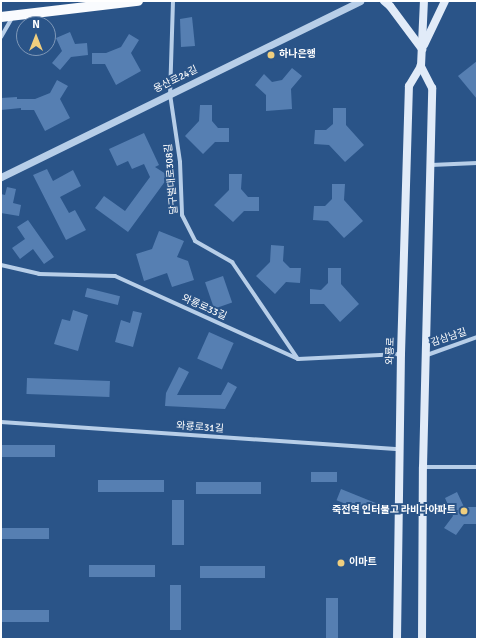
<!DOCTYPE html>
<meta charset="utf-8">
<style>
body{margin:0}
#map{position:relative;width:478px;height:640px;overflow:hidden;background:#2a5488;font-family:Signika,"Noto Sans KR",sans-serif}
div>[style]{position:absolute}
.building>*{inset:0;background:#567fb2;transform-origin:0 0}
.minor>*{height:4px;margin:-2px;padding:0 2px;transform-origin:2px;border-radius:2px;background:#b7cee8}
.tertiary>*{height:7px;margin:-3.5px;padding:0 3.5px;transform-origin:3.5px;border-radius:3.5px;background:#b7cee8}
.secondary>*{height:8px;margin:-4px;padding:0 4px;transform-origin:4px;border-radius:4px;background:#e1ebf8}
.primary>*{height:10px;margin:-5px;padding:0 5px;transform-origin:5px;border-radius:5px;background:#f9fbfe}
.dots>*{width:11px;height:11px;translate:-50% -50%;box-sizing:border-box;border:2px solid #2a5488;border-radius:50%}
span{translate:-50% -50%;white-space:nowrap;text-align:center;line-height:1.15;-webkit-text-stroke:4px #2a5488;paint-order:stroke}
.poi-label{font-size:10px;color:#fff;font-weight:700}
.left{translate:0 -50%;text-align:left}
.right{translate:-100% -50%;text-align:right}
.street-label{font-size:10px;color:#fff}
.frame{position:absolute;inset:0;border:2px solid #fff;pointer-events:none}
.north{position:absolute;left:16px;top:16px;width:40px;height:40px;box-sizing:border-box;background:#2a5488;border:1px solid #7f98b8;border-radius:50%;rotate:0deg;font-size:11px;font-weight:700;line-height:16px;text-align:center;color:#fff}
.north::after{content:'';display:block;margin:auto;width:14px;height:18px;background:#efce7e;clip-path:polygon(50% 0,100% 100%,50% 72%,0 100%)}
</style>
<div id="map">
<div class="building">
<i style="clip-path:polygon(192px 17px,195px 46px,181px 47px,180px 19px)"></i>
<i style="clip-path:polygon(70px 32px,75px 44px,87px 43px,88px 55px,71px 57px,60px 70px,52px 63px,62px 51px,56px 38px)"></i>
<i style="clip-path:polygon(129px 34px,139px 40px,131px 53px,141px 71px,116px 85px,105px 64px,92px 64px,92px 53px,106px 53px,121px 47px)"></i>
<i style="clip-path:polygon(477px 61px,477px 99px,458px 76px)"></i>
<i style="clip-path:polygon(292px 68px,302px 76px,291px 89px,292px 109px,266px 111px,266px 95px,255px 85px,264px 74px,272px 82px,282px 80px)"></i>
<i style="clip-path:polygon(57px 80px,68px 86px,60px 99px,70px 118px,45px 131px,34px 110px,21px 110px,21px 108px,1px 110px,1px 98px,17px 97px,17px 99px,35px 99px,50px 93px)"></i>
<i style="clip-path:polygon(200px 105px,212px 105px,212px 121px,218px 128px,229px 128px,229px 142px,215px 142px,203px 154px,185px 136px,199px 121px)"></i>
<i style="clip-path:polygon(333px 108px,346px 108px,346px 125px,364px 145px,345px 162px,329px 145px,314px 144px,315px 130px,326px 130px,333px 124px)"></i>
<i style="clip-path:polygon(144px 133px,159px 165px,155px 167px,169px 176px,128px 232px,95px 208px,104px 196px,125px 211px,150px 177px,144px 164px,132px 169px,128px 161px,117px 166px,109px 149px)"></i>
<i style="clip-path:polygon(47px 169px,53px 181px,73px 170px,81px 186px,60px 197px,69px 213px,75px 210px,86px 230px,66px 240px,33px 175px)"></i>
<i style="clip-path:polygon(229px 174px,242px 174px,241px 189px,248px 197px,259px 197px,259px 211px,244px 211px,233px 222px,214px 205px,229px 190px)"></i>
<i style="clip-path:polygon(332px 184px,345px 184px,344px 200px,363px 221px,344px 238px,328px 221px,313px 220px,314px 206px,325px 206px,332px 199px)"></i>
<i style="clip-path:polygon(7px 187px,16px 189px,13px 203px,21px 205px,19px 216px,1px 213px,1px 194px,5px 195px)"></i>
<i style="clip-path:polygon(28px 220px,54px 257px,44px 264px,33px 249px,20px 259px,12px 248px,25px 239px,17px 227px)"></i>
<i style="clip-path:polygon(159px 231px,184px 241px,177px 257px,188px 261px,194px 280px,172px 287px,167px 273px,144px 281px,136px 254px,152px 249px)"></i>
<i style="clip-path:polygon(271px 245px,284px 246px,283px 261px,290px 268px,301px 268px,300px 283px,286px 282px,275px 294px,256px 276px,270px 262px)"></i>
<i style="clip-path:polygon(328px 268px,341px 268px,341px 284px,359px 304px,340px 322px,324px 304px,310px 304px,310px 289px,321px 290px,328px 283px)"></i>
<i style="left:223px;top:276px;width:28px;height:19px;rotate:71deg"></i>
<i style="left:87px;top:288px;width:34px;height:9px;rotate:14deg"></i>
<i style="clip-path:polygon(73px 310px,88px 315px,78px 351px,54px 344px,62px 319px,70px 321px)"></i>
<i style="clip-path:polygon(133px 311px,142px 313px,133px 347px,115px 342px,121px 320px,130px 323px)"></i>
<i style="left:209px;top:332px;width:27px;height:29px;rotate:24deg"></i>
<i style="clip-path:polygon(179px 367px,189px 372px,177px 395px,221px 395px,228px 382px,237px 387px,225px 409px,165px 406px,166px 393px)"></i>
<i style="left:27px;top:378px;width:83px;height:16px;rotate:2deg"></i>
<i style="left:1px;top:445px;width:54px;height:12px"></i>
<i style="left:337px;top:472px;width:10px;height:26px;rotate:90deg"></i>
<i style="left:98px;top:480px;width:66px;height:12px"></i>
<i style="left:196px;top:482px;width:65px;height:12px"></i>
<i style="left:341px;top:489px;width:38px;height:12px;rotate:22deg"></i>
<i style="clip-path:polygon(457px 492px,464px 507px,477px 507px,477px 524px,464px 524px,456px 535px,444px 528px,453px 516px,445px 498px)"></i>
<i style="left:172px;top:500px;width:12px;height:45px"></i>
<i style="left:1px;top:528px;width:48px;height:11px"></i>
<i style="left:89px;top:565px;width:66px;height:12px"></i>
<i style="left:200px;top:566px;width:65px;height:12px"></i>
<i style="left:170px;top:585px;width:11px;height:45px"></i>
<i style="left:326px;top:598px;width:12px;height:41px"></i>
<i style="left:1px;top:610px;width:48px;height:12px"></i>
</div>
<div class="minor">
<i style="left:173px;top:1px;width:93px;rotate:91.8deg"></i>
<i style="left:170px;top:94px;width:69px;rotate:81.6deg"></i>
<i style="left:180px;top:162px;width:53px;rotate:87.8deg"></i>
<i style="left:182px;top:215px;width:29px;rotate:63deg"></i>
<i style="left:195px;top:241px;width:43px;rotate:29.6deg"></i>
<i style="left:232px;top:262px;width:117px;rotate:55.8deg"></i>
<i style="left:1px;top:37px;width:24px;rotate:-60deg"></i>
<i style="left:431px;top:165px;width:46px;rotate:-2.5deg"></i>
<i style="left:1px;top:265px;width:39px;rotate:13deg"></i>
<i style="left:39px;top:274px;width:76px;rotate:1.5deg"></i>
<i style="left:115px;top:276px;width:201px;rotate:24.4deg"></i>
<i style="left:298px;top:359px;width:103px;rotate:-2.8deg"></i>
<i style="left:427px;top:355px;width:53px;rotate:-19.8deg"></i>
<i style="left:1px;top:422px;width:399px;rotate:3.9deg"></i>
<i style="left:423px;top:467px;width:54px"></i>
</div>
<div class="tertiary">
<i style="left:1px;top:177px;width:400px;rotate:-26.1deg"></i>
</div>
<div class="secondary">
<i style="left:384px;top:1px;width:8px;rotate:40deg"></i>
<i style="left:390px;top:6px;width:54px;rotate:53.3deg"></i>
<i style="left:424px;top:45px;width:49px;rotate:-64.5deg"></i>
<i style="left:397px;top:639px;width:285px;rotate:-89.2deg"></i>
<i style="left:401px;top:354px;width:268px;rotate:-88.3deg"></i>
<i style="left:409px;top:86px;width:23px;rotate:-59deg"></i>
<i style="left:422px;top:639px;width:172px;rotate:-89.7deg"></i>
<i style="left:423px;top:467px;width:379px;rotate:-88.6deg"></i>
<i style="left:432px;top:88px;width:25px;rotate:-117deg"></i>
<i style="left:421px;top:66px;width:65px;rotate:-87.4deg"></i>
</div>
<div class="primary">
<i style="left:1px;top:17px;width:138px;rotate:-6.7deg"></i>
</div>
<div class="dots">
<i style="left:271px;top:55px;background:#efce7e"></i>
<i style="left:464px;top:511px;background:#efce7e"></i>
<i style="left:341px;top:563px;background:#efce7e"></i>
</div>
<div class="poi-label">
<span class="left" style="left:279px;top:55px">하나은행</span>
<span class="right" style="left:456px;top:511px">죽전역 인터불고 라비다아파트</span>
<span class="left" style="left:349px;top:563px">이마트</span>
</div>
<div class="street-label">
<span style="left:176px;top:80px;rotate:-26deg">용산로24길</span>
<span style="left:172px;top:179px;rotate:-95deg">달구벌대로308길</span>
<span style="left:204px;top:308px;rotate:24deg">와룡로33길</span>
<span style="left:449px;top:338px;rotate:-19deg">감삼남길</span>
<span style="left:391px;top:351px;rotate:-88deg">와룡로</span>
<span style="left:200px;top:428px;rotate:4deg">와룡로31길</span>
</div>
<div class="frame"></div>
<div class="north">N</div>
</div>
